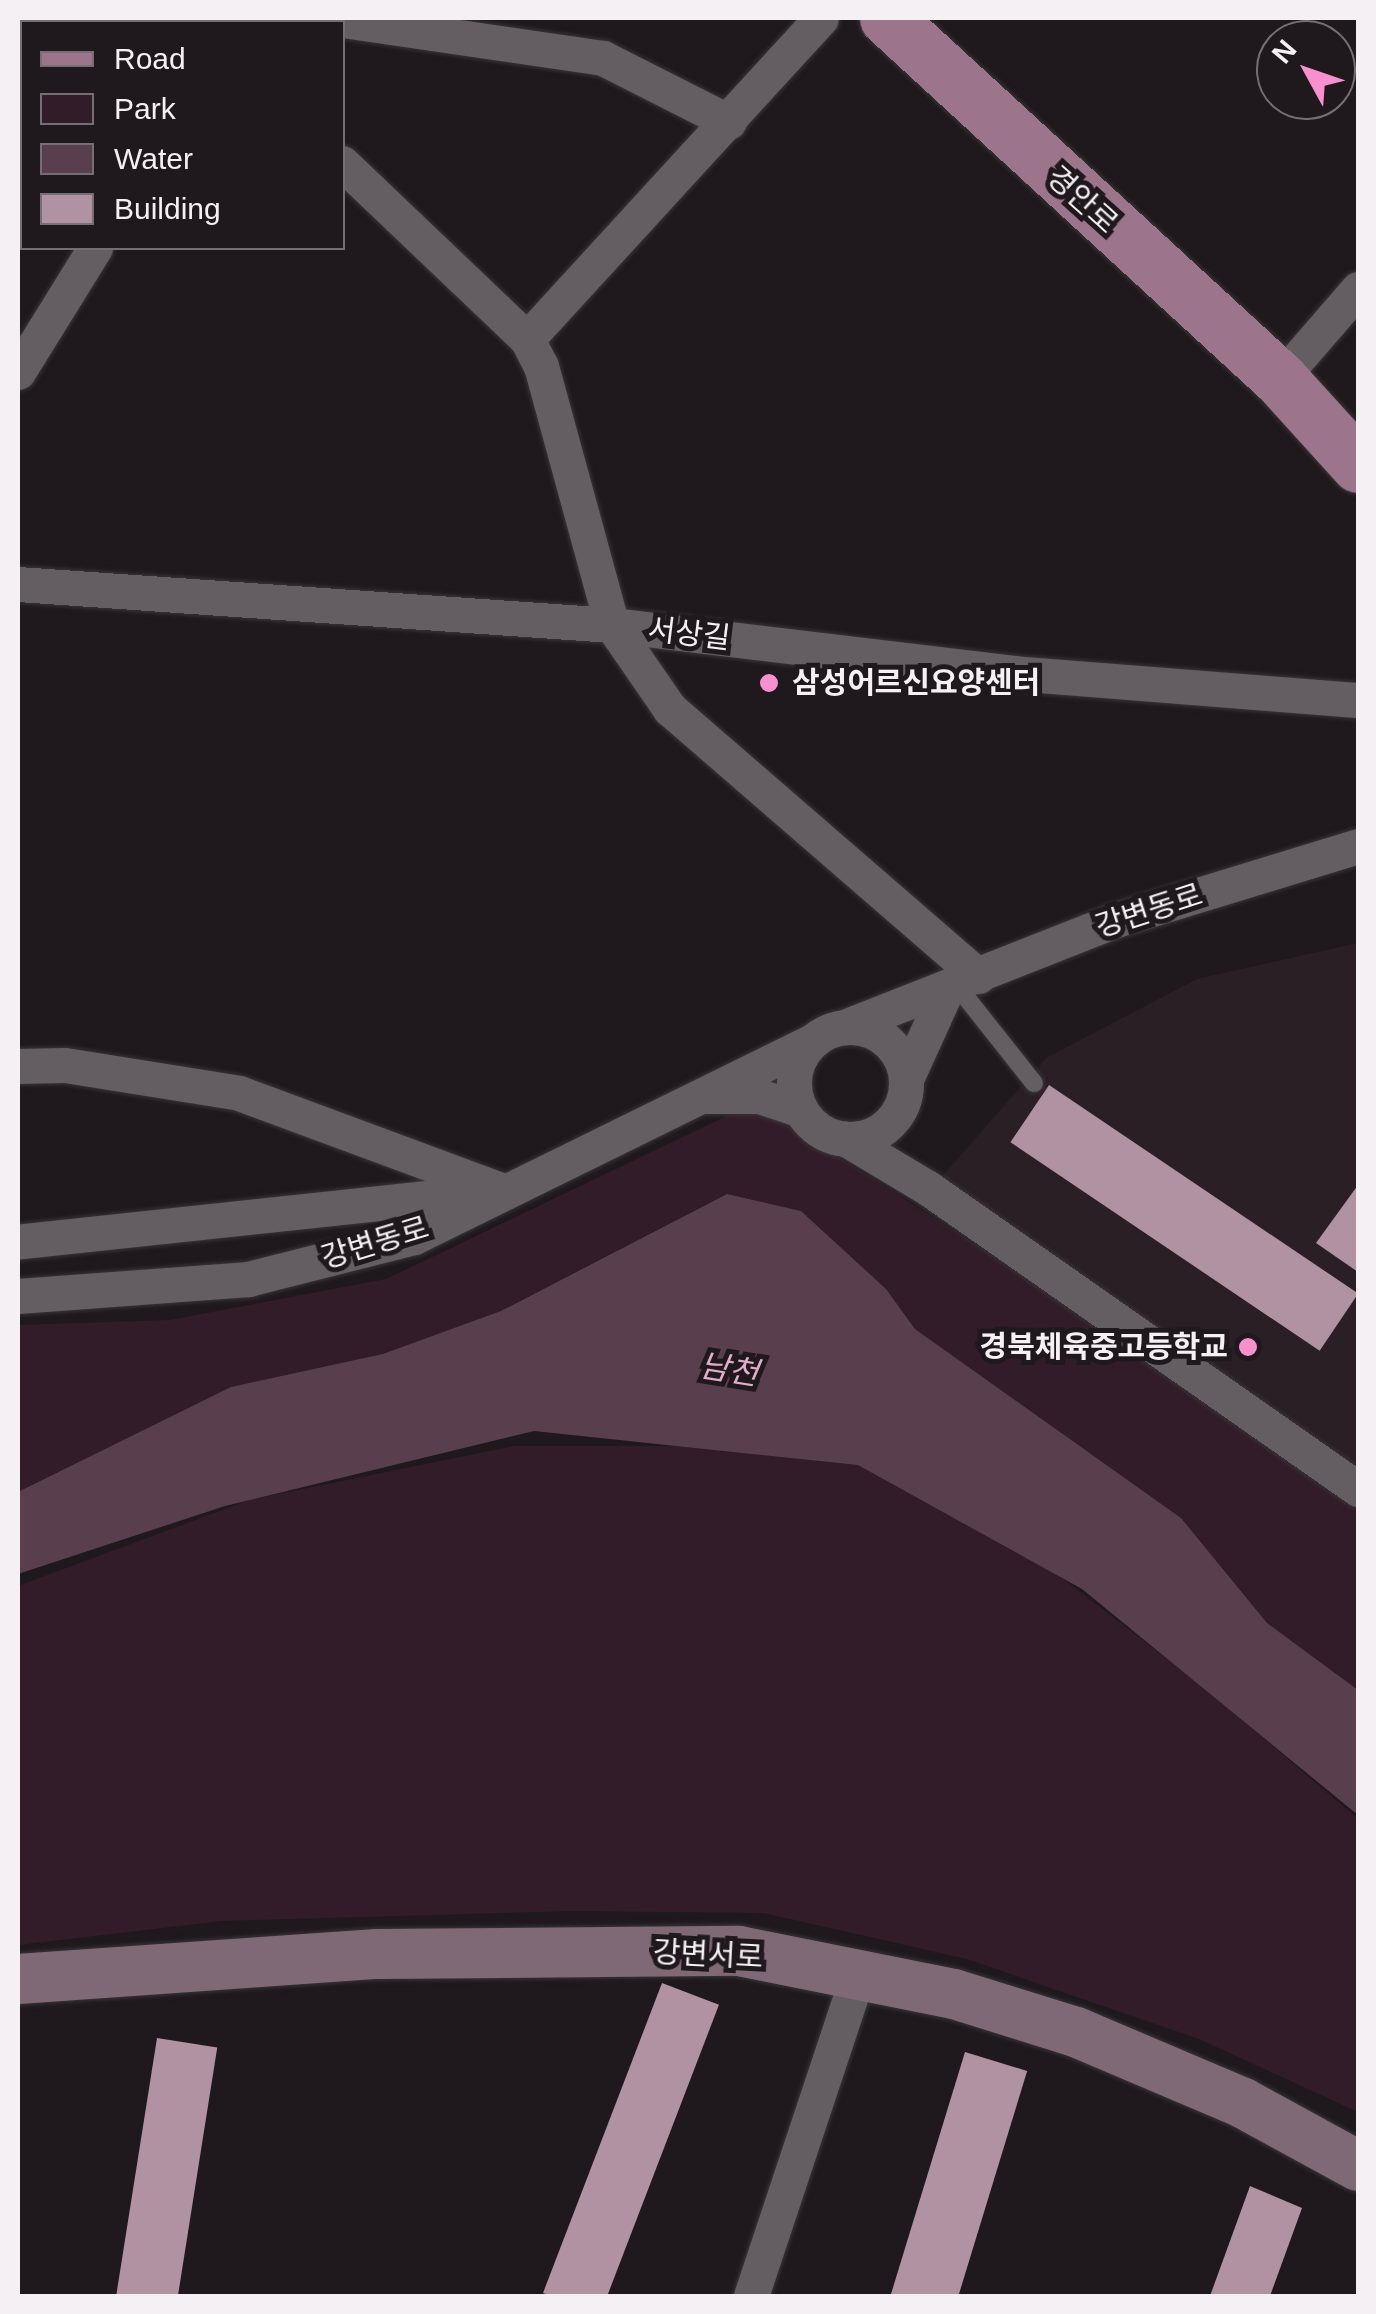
<!DOCTYPE html>
<meta charset="utf-8">
<style>
body{margin:0}
#map{position:relative;width:1376px;height:2314px;overflow:hidden;background:#1f191d;font-family:Arial,"Noto Sans KR",sans-serif}
div>[style]{position:absolute}
.built>*{inset:0;background:#2b1f26}
.green>*{inset:0;background:#331c2a}
.water>*{inset:0;background:#593f4e}
.building>*{inset:0;background:#b192a3;transform-origin:0 0}
.roads{filter:drop-shadow(0 0 2px #383436) drop-shadow(0 0 2px #383436)}
.lane>*{height:18px;margin:-9px;padding:0 9px;transform-origin:9px;border-radius:9px;background:#645d61}
.street>*{height:35px;margin:-17.5px;padding:0 17.5px;transform-origin:17.5px;border-radius:17.5px;background:#645d61}
.street>.ring{margin:-17.5px;padding:0;box-sizing:content-box;background:none;border:35px solid #645d61;border-radius:50%}
.secondary>*{height:50px;margin:-25px;padding:0 25px;transform-origin:25px;border-radius:25px;background:#806977}
.primary>*{height:55px;margin:-27.5px;padding:0 27.5px;transform-origin:27.5px;border-radius:27.5px;background:#9c748c}
.dots>*{width:28px;height:28px;translate:-50% -50%;box-sizing:border-box;border:5px solid #1f191d;border-radius:50%}
span{translate:-50% -50%;white-space:nowrap;text-align:center;line-height:1.15;-webkit-text-stroke:10px #1f191d;paint-order:stroke}
.street-label{font-size:30px;color:#f5f0f3}
.poi-label{font-size:30px;color:#f5f0f3;font-weight:700}
.left{translate:0 -50%;text-align:left}
.right{translate:-100% -50%;text-align:right}
.water-label{font-size:32px;color:#e2adcb;font-style:italic}
.frame{position:absolute;inset:0;border:20px solid #f5f0f3;pointer-events:none}
.legend{position:absolute;left:20px;top:20px;width:325px;height:230px;box-sizing:border-box;background:#1f191d;border:2px solid #756f73;margin:0;padding:12px 18px;list-style:none;font-size:30px;color:#f5f0f3}
.legend li{display:flex;align-items:center;gap:20px;height:50px}
.legend b{width:50px;border:2px solid #756f73}
.north{position:absolute;left:1256px;top:20px;width:100px;height:100px;box-sizing:border-box;background:#1f191d;border:2px solid #756f73;border-radius:50%;rotate:310deg;font-size:28px;font-weight:700;line-height:40px;text-align:center;color:#f5f0f3}
.north::after{content:'';display:block;margin:auto;width:35px;height:45px;background:#f790cf;clip-path:polygon(50% 0,100% 100%,50% 72%,0 100%)}
</style>
<div id="map">
<div class="built">
<i style="clip-path:polygon(1358px 943px,1358px 1489px,917px 1205px,1046px 1058px,1197px 979px)"></i>
</div>
<div class="green">
<i style="clip-path:polygon(754px 1103px,1358px 1489px,1358px 1690px,1267px 1623px,1181px 1518px,915px 1329px,886px 1289px,801px 1211px,726px 1194px,501px 1311px,18px 1492px,18px 1325px,170px 1320px,386px 1279px)"></i>
<i style="clip-path:polygon(514px 1446px,683px 1446px,858px 1465px,1058px 1575px,1200px 1684px,1358px 1819px,1358px 2112px,1199px 2039px,967px 1959px,764px 1913px,574px 1911px,221px 1921px,18px 1945px,18px 1586px,249px 1500px)"></i>
</div>
<div class="water">
<i style="clip-path:polygon(727px 1194px,801px 1211px,886px 1289px,915px 1329px,1181px 1518px,1267px 1623px,1358px 1690px,1358px 1815px,1082px 1589px,858px 1465px,534px 1431px,225px 1506px,18px 1574px,18px 1492px,231px 1387px,383px 1354px,501px 1311px)"></i>
</div>
<div class="building">
<i style="left:1049px;top:1085px;width:373px;height:69px;rotate:34deg"></i>
<i style="clip-path:polygon(1358px 1185px,1358px 1272px,1316px 1243px)"></i>
<i style="left:662px;top:1983px;width:61px;height:332px;rotate:21deg"></i>
<i style="left:157px;top:2038px;width:61px;height:261px;rotate:9deg"></i>
<i style="left:965px;top:2052px;width:65px;height:258px;rotate:17deg"></i>
<i style="clip-path:polygon(1250px 2186px,1302px 2208px,1270px 2296px,1210px 2296px)"></i>
</div>
<div class="roads">
<div class="lane">
<i style="left:957px;top:986px;width:124px;rotate:51.6deg"></i>
</div>
<div class="street">
<i style="left:187px;top:18px;width:5px;rotate:53deg"></i>
<i style="left:329px;top:18px;width:277px;rotate:8.3deg"></i>
<i style="left:603px;top:58px;width:141px;rotate:26.9deg"></i>
<i style="left:342px;top:163px;width:255px;rotate:43.6deg"></i>
<i style="left:527px;top:339px;width:30px;rotate:63deg"></i>
<i style="left:541px;top:366px;width:269px;rotate:74.7deg"></i>
<i style="left:612px;top:625px;width:102px;rotate:55.4deg"></i>
<i style="left:670px;top:709px;width:408px;rotate:40.9deg"></i>
<i style="left:527px;top:339px;width:435px;rotate:-47.5deg"></i>
<i style="left:18px;top:372px;width:146px;rotate:-58.2deg"></i>
<i style="left:1280px;top:379px;width:119px;rotate:-49.1deg"></i>
<i style="left:18px;top:584px;width:595px;rotate:3.95deg"></i>
<i style="left:612px;top:625px;width:404px;rotate:6.8deg"></i>
<i style="left:1013px;top:673px;width:346px;rotate:4.5deg"></i>
<i style="left:844px;top:1027px;width:289px;rotate:-21.5deg"></i>
<i style="left:1113px;top:921px;width:256px;rotate:-17deg"></i>
<i class="ring" style="left:794px;top:1027px;width:77px;height:77px"></i>
<i style="left:18px;top:1066px;width:47px;rotate:-1.2deg"></i>
<i style="left:65px;top:1065px;width:176px;rotate:9.1deg"></i>
<i style="left:239px;top:1093px;width:279px;rotate:20.3deg"></i>
<i style="left:501px;top:1190px;width:486px;rotate:173.9deg"></i>
<i style="left:906px;top:1079px;width:97px;rotate:-65.6deg"></i>
<i style="left:706px;top:1096px;width:53px"></i>
<i style="left:759px;top:1096px;width:44px;rotate:18.4deg"></i>
<i style="left:846px;top:1139px;width:96px;rotate:30.9deg"></i>
<i style="left:928px;top:1188px;width:525px;rotate:34.99deg"></i>
<i style="left:18px;top:1296px;width:231px;rotate:-4.2deg"></i>
<i style="left:248px;top:1279px;width:171px;rotate:-14.2deg"></i>
<i style="left:414px;top:1237px;width:442px;rotate:-26.2deg"></i>
<i style="left:751px;top:2296px;width:338px;rotate:-71.6deg"></i>
</div>
<div class="secondary">
<i style="left:18px;top:1979px;width:360px;rotate:-4deg"></i>
<i style="left:377px;top:1954px;width:362px;rotate:-0.5deg"></i>
<i style="left:739px;top:1951px;width:219px;rotate:11.3deg"></i>
<i style="left:954px;top:1994px;width:128px;rotate:17.3deg"></i>
<i style="left:1076px;top:2032px;width:181px;rotate:23deg"></i>
<i style="left:1243px;top:2103px;width:131px;rotate:28.7deg"></i>
</div>
<div class="primary">
<i style="left:887px;top:18px;width:534px;rotate:42.57deg"></i>
<i style="left:1280px;top:379px;width:116px;rotate:47.8deg"></i>
</div>
</div>
<div class="dots">
<i style="left:769px;top:683px;background:#f790cf"></i>
<i style="left:1248px;top:1347px;background:#f790cf"></i>
</div>
<div class="street-label">
<span style="left:1082px;top:200px;rotate:42deg">경안로</span>
<span style="left:689px;top:634px;rotate:7deg">서상길</span>
<span style="left:1149px;top:911px;rotate:-18deg">강변동로</span>
<span style="left:375px;top:1243px;rotate:-17deg">강변동로</span>
<span style="left:708px;top:1955px;rotate:3deg">강변서로</span>
</div>
<div class="poi-label">
<span class="left" style="left:792px;top:683px">삼성어르신요양센터</span>
<span class="right" style="left:1228px;top:1347px">경북체육중고등학교</span>
</div>
<div class="water-label">
<span style="left:729px;top:1370px;rotate:9deg">남천</span>
</div>
<div class="frame"></div>
<ul class="legend">
<li><b style="height:12px;background:#9c748c"></b>Road</li>
<li><b style="height:28px;background:#331c2a"></b>Park</li>
<li><b style="height:28px;background:#593f4e"></b>Water</li>
<li><b style="height:28px;background:#b192a3"></b>Building</li>
</ul>
<div class="north">N</div>
</div>
